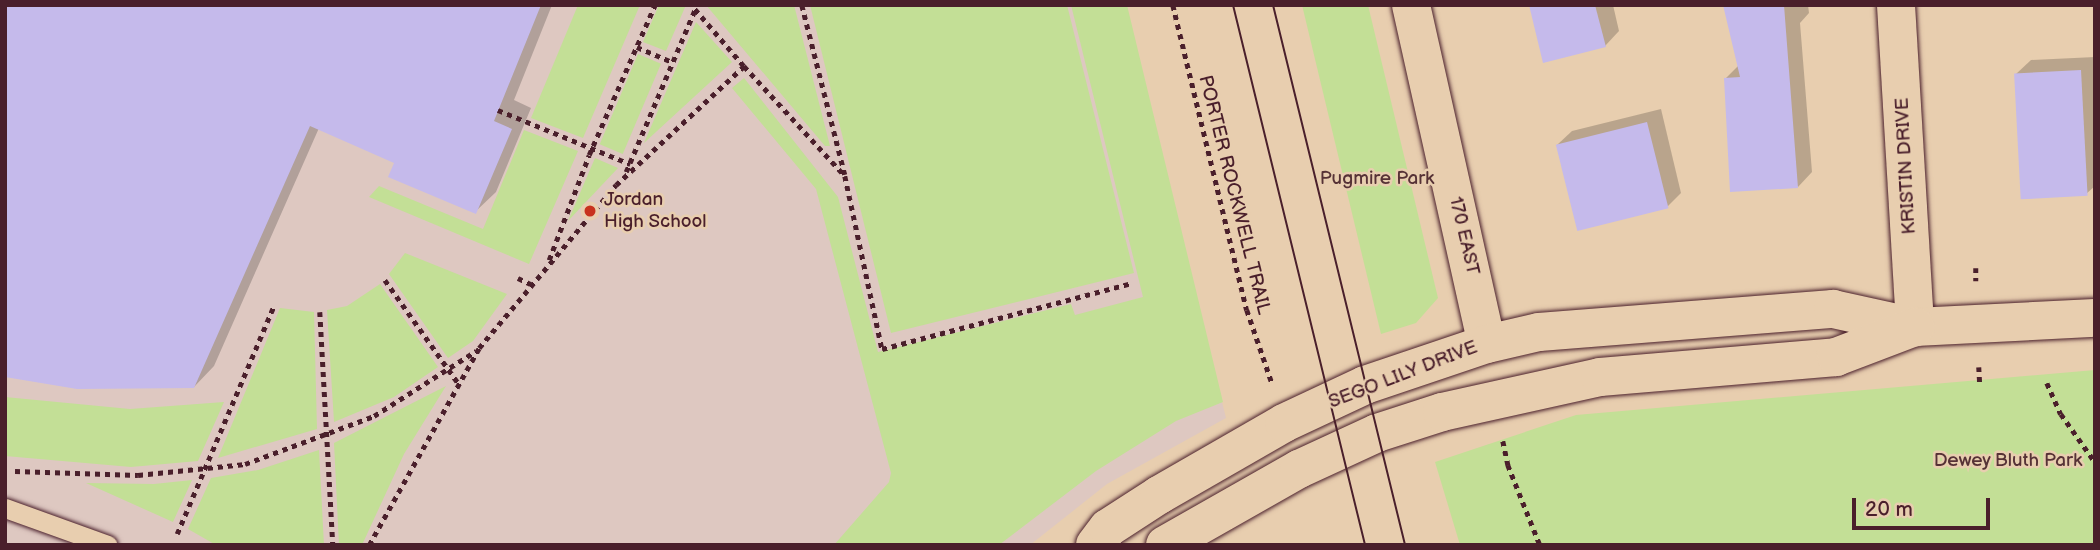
<!DOCTYPE html>
<style>
body{margin:0}
#map{position:relative;width:2100px;height:550px;overflow:hidden;background:#e8ceaf;font-family:"Balsamiq Sans",sans-serif}
div>[style]{position:absolute}
.built>*{inset:0;background:#dec8c1}
.green>*{inset:0;background:#c3df96;transform-origin:0 0}
.shadow>*{inset:0;background:#0003}
.building>*{inset:0;background:#c5baeb;transform-origin:0 0}
.path>*{height:4.5px;margin-top:-2.25px;transform-origin:0;background:repeating-linear-gradient(90deg,#4a1f2b 0 5px,transparent 0 10px)}
.roads{filter:drop-shadow(0 0 2px #4a1f2b) drop-shadow(0 0 2px #4a1f2b)}
.lane>*{height:19px;margin:-9.5px;padding:0 9.5px;transform-origin:9.5px;border-radius:9.5px;background:#e8ceaf}
.street>*{height:38px;margin:-19px;padding:0 19px;transform-origin:19px;border-radius:19px;background:#e8ceaf}
.secondary>*{height:38px;margin:-19px;padding:0 19px;transform-origin:19px;border-radius:19px;background:#e8ceaf}
.tram>*{height:2px;margin:-1px;padding:0 1px;transform-origin:1px;border-radius:1px;background:#4a1f2b}
.dots>*{width:19px;height:19px;translate:-50% -50%;box-sizing:border-box;border:4px solid #e8ceaf;border-radius:50%}
span{translate:-50% -50%;white-space:nowrap;text-align:center;line-height:1.15;-webkit-text-stroke:5px #e8ceaf;paint-order:stroke}
.street-label{font-size:19px;color:#4a1f2b}
.park-label{font-size:19px;color:#563236}
.poi-label{font-size:19px;color:#4a1f2b}
.left{translate:0 -50%;text-align:left}
.frame{position:absolute;inset:0;border:7px solid #4a1f2b;pointer-events:none}
.scale{position:absolute;left:1852px;top:498px;width:138px;height:32px;box-sizing:border-box;border:4px solid #4a1f2b;border-top:0;padding-left:9px;font-size:21px;line-height:24px;white-space:nowrap;color:#4a1f2b;-webkit-text-stroke:5px #e8ceaf;paint-order:stroke}
</style>
<div id="map">
<div class="built">
<i style="clip-path:polygon(5px 5px,1123px 5px,1226px 418px,1107px 484px,1030px 545px,5px 545px)"></i>
</div>
<div class="green">
<i style="clip-path:polygon(578px 5px,640px 5px,583px 138px,531px 118px)"></i>
<i style="clip-path:polygon(659px 5px,686px 5px,666px 51px,643px 42px)"></i>
<i style="clip-path:polygon(706px 5px,794px 5px,830px 146px,825px 146px)"></i>
<i style="clip-path:polygon(810px 5px,1067px 5px,1134px 273px,891px 333px)"></i>
<i style="clip-path:polygon(1071px 5px,1127px 5px,1223px 402px,1176px 421px,1096px 471px,999px 545px,834px 545px,889px 482px,891px 473px,816px 189px,732px 88px,744px 78px,838px 197px,878px 352px,1071px 304px,1075px 315px,1143px 297px)"></i>
<i style="clip-path:polygon(1302px 5px,1368px 5px,1438px 298px,1416px 323px,1381px 334px)"></i>
<i style="clip-path:polygon(696px 22px,732px 62px,644px 143px)"></i>
<i style="left:638px;top:54px;width:25px;height:98px;rotate:23deg"></i>
<i style="clip-path:polygon(524px 130px,578px 151px,529px 264px,369px 197px,379px 186px,483px 229px)"></i>
<i style="clip-path:polygon(595px 158px,618px 168px,568px 221px)"></i>
<i style="clip-path:polygon(405px 253px,507px 294px,473px 341px,448px 358px,389px 274px)"></i>
<i style="clip-path:polygon(380px 284px,438px 367px,394px 397px,334px 422px,327px 310px,347px 306px)"></i>
<i style="clip-path:polygon(280px 308px,314px 312px,317px 429px,218px 458px)"></i>
<i style="clip-path:polygon(2095px 370px,2095px 545px,1460px 545px,1435px 462px,1576px 415px)"></i>
<i style="clip-path:polygon(446px 386px,404px 454px,362px 545px,339px 545px,334px 443px)"></i>
<i style="clip-path:polygon(5px 397px,130px 409px,224px 402px,198px 461px,131px 467px,5px 456px)"></i>
<i style="clip-path:polygon(319px 450px,324px 545px,216px 545px,188px 529px,211px 478px,258px 470px)"></i>
<i style="clip-path:polygon(192px 480px,173px 522px,86px 483px,154px 484px)"></i>
</div>
<div class="shadow">
<i style="clip-path:polygon(5px 5px,552px 5px,514px 100px,531px 108px,496px 192px,475px 212px,397px 162px,319px 128px,214px 366px,194px 387px)"></i>
<i style="clip-path:polygon(1531px 5px,1613px 5px,1619px 31px,1605px 46px)"></i>
<i style="clip-path:polygon(1725px 5px,1808px 5px,1809px 13px,1800px 23px,1812px 172px,1798px 187px,1726px 78px,1739px 65px)"></i>
<i style="clip-path:polygon(2095px 57px,2095px 186px,2086px 194px,2016px 74px,2031px 60px)"></i>
<i style="clip-path:polygon(1661px 109px,1681px 193px,1667px 207px,1557px 145px,1572px 131px)"></i>
</div>
<div class="building">
<i style="clip-path:polygon(5px 5px,541px 5px,494px 121px,512px 129px,476px 214px,388px 177px,394px 163px,310px 126px,194px 388px,77px 389px,5px 377px)"></i>
<i style="clip-path:polygon(1529px 5px,1595px 5px,1606px 47px,1543px 63px)"></i>
<i style="clip-path:polygon(1723px 5px,1784px 5px,1798px 188px,1730px 192px,1724px 78px,1740px 77px)"></i>
<i style="left:2081px;top:70px;width:126px;height:67px;rotate:87deg"></i>
<i style="left:1647px;top:122px;width:89px;height:94px;rotate:76deg"></i>
</div>
<div class="path">
<i style="left:802px;top:5px;width:175px;rotate:75.8deg"></i>
<i style="left:1173px;top:5px;width:314px;rotate:76.4deg"></i>
<i style="left:1247px;top:310px;width:77px;rotate:71.1deg"></i>
<i style="left:695px;top:9px;width:75px;rotate:49.3deg"></i>
<i style="left:637px;top:47px;width:39px;rotate:23deg"></i>
<i style="left:498px;top:110px;width:143px;rotate:22.2deg"></i>
<i style="left:626px;top:172px;width:181px;rotate:-67deg"></i>
<i style="left:549px;top:260px;width:112px;rotate:-69.1deg"></i>
<i style="left:589px;top:155px;width:164px;rotate:-66.3deg"></i>
<i style="left:1976px;top:268px;width:13px;rotate:90deg"></i>
<i style="left:518px;top:278px;width:14px;rotate:25deg"></i>
<i style="left:385px;top:280px;width:128px;rotate:54.6deg"></i>
<i style="left:320px;top:312px;width:233px;rotate:86.8deg"></i>
<i style="left:1979px;top:367px;width:17px;rotate:87deg"></i>
<i style="left:2047px;top:383px;width:34px;rotate:66deg"></i>
<i style="left:2061px;top:414px;width:59px;rotate:54.7deg"></i>
<i style="left:1503px;top:441px;width:25px;rotate:78deg"></i>
<i style="left:1508px;top:465px;width:86px;rotate:68.2deg"></i>
<i style="left:15px;top:471px;width:123px;rotate:1.9deg"></i>
<i style="left:138px;top:475px;width:108px;rotate:-5.9deg"></i>
<i style="left:245px;top:464px;width:138px;rotate:-20.4deg"></i>
<i style="left:374px;top:416px;width:121px;rotate:-32.5deg"></i>
<i style="left:177px;top:534px;width:248px;rotate:-67deg"></i>
<i style="left:369px;top:545px;width:226px;rotate:-60.8deg"></i>
<i style="left:479px;top:348px;width:213px;rotate:-50deg"></i>
<i style="left:616px;top:185px;width:175px;rotate:-42.9deg"></i>
<i style="left:744px;top:66px;width:149px;rotate:47.4deg"></i>
<i style="left:845px;top:176px;width:177px;rotate:77.9deg"></i>
<i style="left:882px;top:349px;width:259px;rotate:-14.8deg"></i>
</div>
<div class="roads">
<div class="lane">
<i style="left:5px;top:508px;width:109px;rotate:19.8deg"></i>
</div>
<div class="street">
<i style="left:1411px;top:5px;width:347px;rotate:77.4deg"></i>
<i style="left:1896px;top:5px;width:323px;rotate:86.6deg"></i>
</div>
<div class="secondary">
<i style="left:1095px;top:545px;width:21px;rotate:-53deg"></i>
<i style="left:1108px;top:528px;width:61px;rotate:-32.9deg"></i>
<i style="left:1159px;top:495px;width:144px;rotate:-29.9deg"></i>
<i style="left:1284px;top:423px;width:89px;rotate:-25.1deg"></i>
<i style="left:1365px;top:385px;width:129px;rotate:-18.6deg"></i>
<i style="left:1487px;top:344px;width:53px;rotate:-13deg"></i>
<i style="left:1539px;top:332px;width:295px;rotate:-4.5deg"></i>
<i style="left:1833px;top:309px;width:84px;rotate:12.4deg"></i>
<i style="left:1915px;top:327px;width:180px;rotate:-2.9deg"></i>
<i style="left:1165px;top:545px;width:154px;rotate:-29.6deg"></i>
<i style="left:1299px;top:469px;width:86px;rotate:-24.8deg"></i>
<i style="left:1377px;top:433px;width:68px;rotate:-17.9deg"></i>
<i style="left:1442px;top:412px;width:162px;rotate:-12.5deg"></i>
<i style="left:1600px;top:377px;width:237px;rotate:-4.8deg"></i>
<i style="left:1836px;top:357px;width:85px;rotate:-20.8deg"></i>
</div>
</div>
<div class="tram">
<i style="left:1233px;top:5px;width:556px;rotate:76.26deg"></i>
<i style="left:1273px;top:5px;width:556px;rotate:76.26deg"></i>
</div>
<div class="dots">
<i style="left:590px;top:211px;background:#c8321e"></i>
</div>
<div class="street-label">
<span style="left:1906px;top:166px;rotate:-93deg">KRISTIN DRIVE</span>
<span style="left:1234px;top:195px;rotate:76deg">PORTER ROCKWELL TRAIL</span>
<span style="left:1464px;top:236px;rotate:77deg">170 EAST</span>
<span style="left:1403px;top:375px;rotate:-21deg">SEGO LILY DRIVE</span>
</div>
<div class="park-label">
<span style="left:1377px;top:179px">Pugmire Park</span>
<span style="left:2008px;top:461px">Dewey Bluth Park</span>
</div>
<div class="poi-label">
<span class="left" style="left:604px;top:211px">Jordan<br>High School</span>
</div>
<div class="frame"></div>
<div class="scale">20 m</div>
</div>
